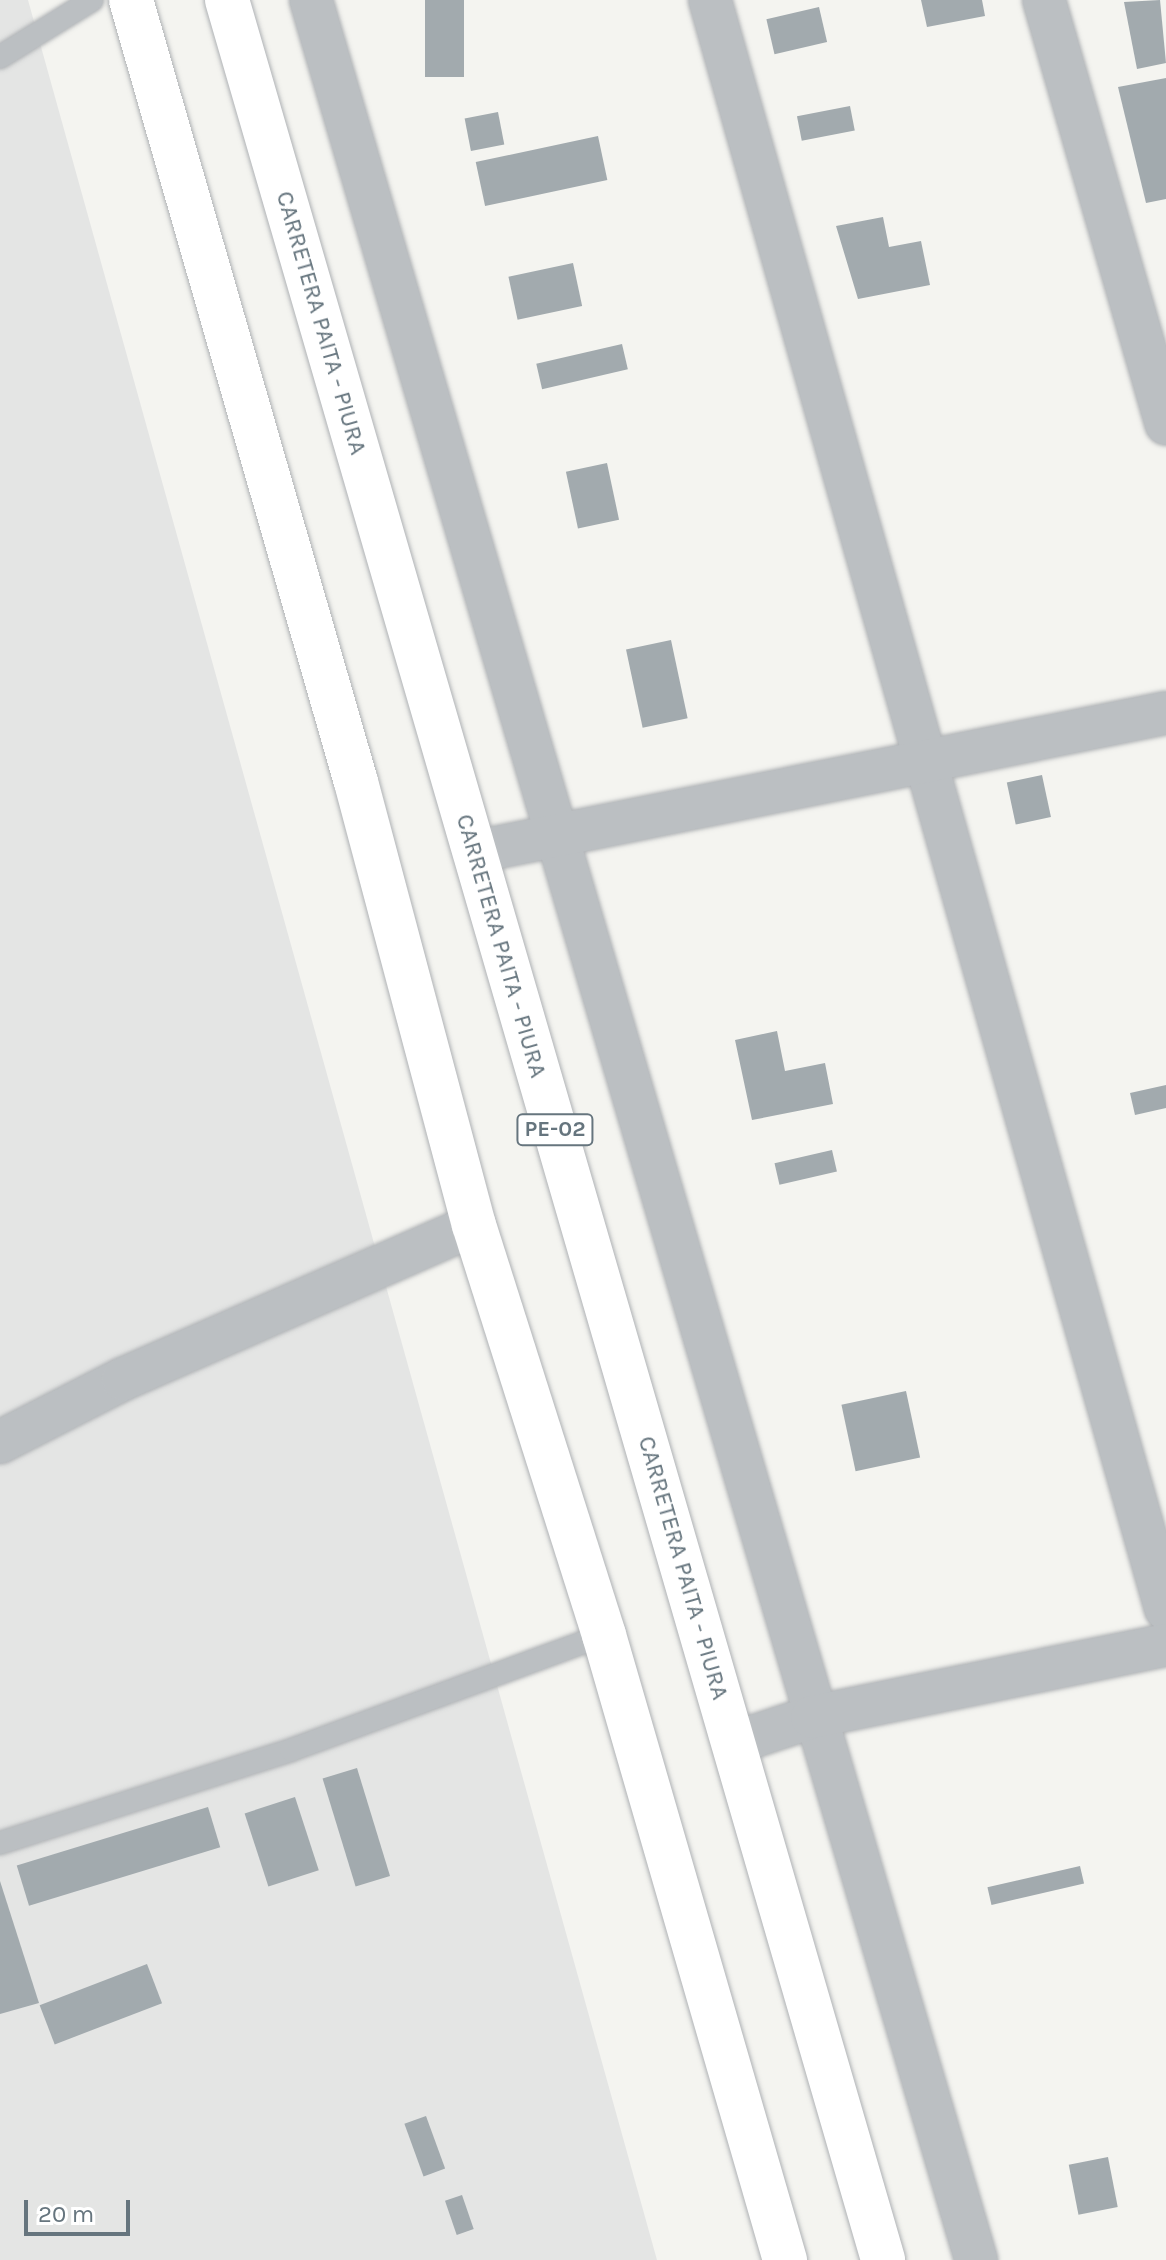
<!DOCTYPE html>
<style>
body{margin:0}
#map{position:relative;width:1166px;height:2260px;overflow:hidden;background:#f4f4f0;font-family:Karla,sans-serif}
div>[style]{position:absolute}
.built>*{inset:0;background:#e4e5e4}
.building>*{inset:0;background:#a2aaae;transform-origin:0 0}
.roads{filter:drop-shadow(0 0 2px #afb2b5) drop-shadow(0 0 2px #afb2b5)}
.service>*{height:22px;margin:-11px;padding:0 11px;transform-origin:11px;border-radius:11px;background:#bbbfc2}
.minor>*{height:42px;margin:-21px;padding:0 21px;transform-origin:21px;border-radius:21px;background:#bbbfc2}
.trunk>*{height:44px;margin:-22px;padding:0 22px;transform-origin:22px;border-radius:22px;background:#fff}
span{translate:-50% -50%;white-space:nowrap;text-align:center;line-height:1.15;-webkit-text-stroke:8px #fff;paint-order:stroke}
.shield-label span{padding:2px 6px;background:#fff;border:2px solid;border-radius:6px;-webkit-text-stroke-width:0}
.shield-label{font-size:22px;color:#66757e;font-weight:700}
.street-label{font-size:24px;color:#66757e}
.scale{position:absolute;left:24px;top:2200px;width:106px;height:36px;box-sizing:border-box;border:4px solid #66757e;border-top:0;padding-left:10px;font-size:24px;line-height:28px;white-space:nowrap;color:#66757e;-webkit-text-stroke:6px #fff;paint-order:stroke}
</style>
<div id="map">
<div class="built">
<i style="clip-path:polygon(0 0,28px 0,657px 2260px,0 2260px)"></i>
</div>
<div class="building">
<i style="left:425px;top:0;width:39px;height:77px"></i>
<i style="clip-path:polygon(921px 0,982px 0,985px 16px,927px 27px)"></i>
<i style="clip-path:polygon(1160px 0,1166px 63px,1137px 69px,1124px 2px)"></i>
<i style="left:819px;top:7px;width:36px;height:54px;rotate:77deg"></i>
<i style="clip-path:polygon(1166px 78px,1166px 199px,1146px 203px,1118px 87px)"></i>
<i style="left:850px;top:106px;width:25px;height:54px;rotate:79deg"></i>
<i style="left:498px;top:112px;width:33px;height:34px;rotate:79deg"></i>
<i style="left:598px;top:136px;width:45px;height:125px;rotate:78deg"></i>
<i style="clip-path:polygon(883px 217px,889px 247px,921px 241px,930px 285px,858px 299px,836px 226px)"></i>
<i style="left:573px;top:263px;width:44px;height:66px;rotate:78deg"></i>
<i style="left:622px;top:344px;width:26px;height:88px;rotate:77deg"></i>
<i style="left:607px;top:463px;width:58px;height:42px;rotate:78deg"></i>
<i style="left:671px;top:640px;width:80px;height:46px;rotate:78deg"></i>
<i style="left:1042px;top:775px;width:43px;height:36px;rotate:78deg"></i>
<i style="clip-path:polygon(777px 1031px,785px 1071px,825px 1063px,833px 1104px,752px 1120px,735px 1040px)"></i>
<i style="clip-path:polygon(1166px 1085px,1166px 1108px,1135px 1115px,1130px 1093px)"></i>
<i style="left:832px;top:1150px;width:22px;height:59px;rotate:77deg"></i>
<i style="left:906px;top:1391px;width:68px;height:66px;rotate:78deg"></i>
<i style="left:357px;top:1768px;width:113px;height:36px;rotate:73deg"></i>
<i style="left:295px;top:1797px;width:77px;height:53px;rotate:72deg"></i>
<i style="left:208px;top:1807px;width:42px;height:200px;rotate:73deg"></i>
<i style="left:1080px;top:1866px;width:18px;height:95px;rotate:77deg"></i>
<i style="clip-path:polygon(0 1881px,39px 2003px,0 2014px)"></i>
<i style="left:147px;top:1964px;width:42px;height:115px;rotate:69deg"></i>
<i style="left:426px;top:2116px;width:56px;height:23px;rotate:70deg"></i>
<i style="left:1108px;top:2157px;width:51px;height:40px;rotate:79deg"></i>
<i style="left:462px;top:2195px;width:36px;height:18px;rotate:71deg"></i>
</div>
<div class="roads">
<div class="service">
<i style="left:0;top:57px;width:108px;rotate:-31.8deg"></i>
<i style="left:0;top:1843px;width:305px;rotate:-17.7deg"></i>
<i style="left:291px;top:1750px;width:333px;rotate:-20.2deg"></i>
</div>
<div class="minor">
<i style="left:311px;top:0;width:2356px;rotate:73.6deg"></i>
<i style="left:710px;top:0;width:1672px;rotate:74.18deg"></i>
<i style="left:1044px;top:0;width:441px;rotate:73.9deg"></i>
<i style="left:474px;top:852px;width:706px;rotate:-11.36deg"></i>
<i style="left:0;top:1442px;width:138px;rotate:-27.1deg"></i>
<i style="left:123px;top:1379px;width:383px;rotate:-23.7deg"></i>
<i style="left:734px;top:1743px;width:82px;rotate:-18.4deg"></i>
<i style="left:812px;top:1717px;width:361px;rotate:-11.5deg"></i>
</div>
<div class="trunk">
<i style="left:131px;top:0;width:814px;rotate:73.95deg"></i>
<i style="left:356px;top:782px;width:458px;rotate:75.1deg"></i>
<i style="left:474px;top:1225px;width:430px;rotate:72.4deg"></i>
<i style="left:604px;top:1635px;width:651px;rotate:73.85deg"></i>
<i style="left:227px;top:0;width:2353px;rotate:73.81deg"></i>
</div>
</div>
<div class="shield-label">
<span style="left:555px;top:1130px">PE-02</span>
</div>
<div class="street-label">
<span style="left:321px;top:323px;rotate:74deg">CARRETERA PAITA - PIURA</span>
<span style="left:501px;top:946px;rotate:74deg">CARRETERA PAITA - PIURA</span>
<span style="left:683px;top:1568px;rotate:74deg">CARRETERA PAITA - PIURA</span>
</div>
<div class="scale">20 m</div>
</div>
